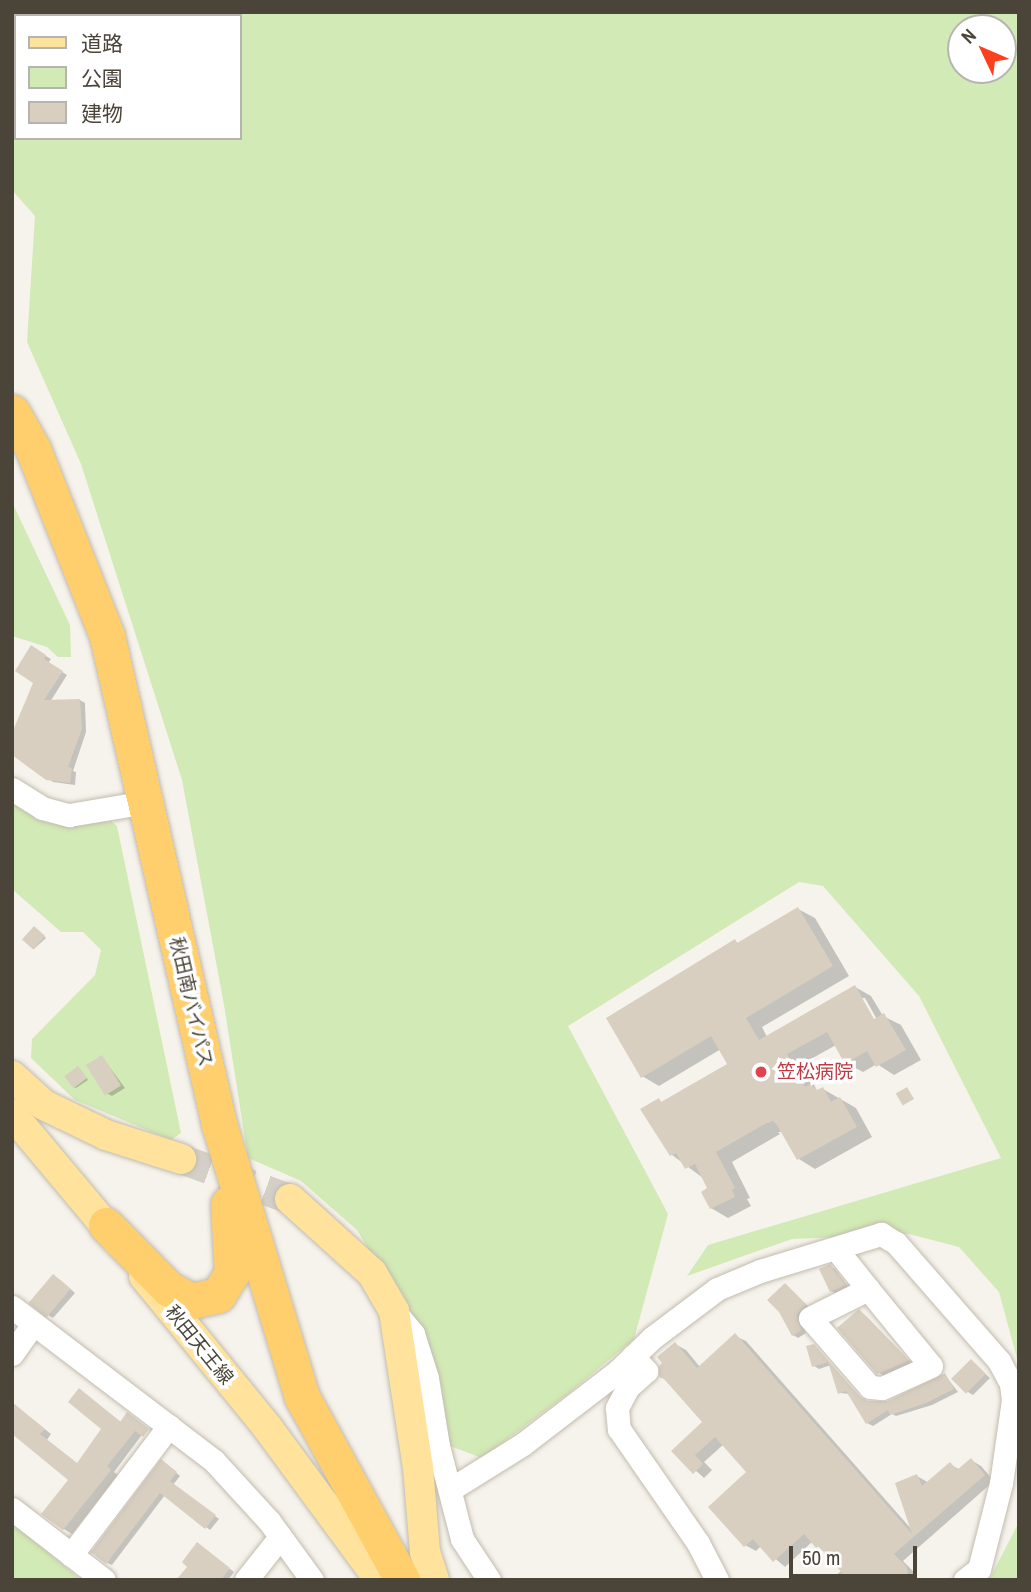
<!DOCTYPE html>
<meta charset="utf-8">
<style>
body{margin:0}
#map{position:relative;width:1031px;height:1592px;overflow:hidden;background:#f6f3ec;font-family:"Archivo Narrow","Noto Sans JP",sans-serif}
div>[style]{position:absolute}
.green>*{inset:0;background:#d2eab5}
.shadow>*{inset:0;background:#0003}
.building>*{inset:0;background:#d8cfc1;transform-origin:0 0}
.major-tunnel>*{height:30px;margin-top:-15px;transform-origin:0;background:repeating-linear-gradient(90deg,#d4d0c8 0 30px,transparent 0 45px)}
.roads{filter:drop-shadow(0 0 2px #c2bbae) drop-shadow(0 0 2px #c2bbae)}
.minor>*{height:23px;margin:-11.5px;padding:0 11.5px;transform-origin:11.5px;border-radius:11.5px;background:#fff}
.major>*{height:30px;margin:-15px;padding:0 15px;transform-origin:15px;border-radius:15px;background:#ffe39c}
.highway>*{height:35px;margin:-17.5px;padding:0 17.5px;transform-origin:17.5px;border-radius:17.5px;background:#ffcf6e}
.dots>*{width:19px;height:19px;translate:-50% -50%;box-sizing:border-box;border:4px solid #fff;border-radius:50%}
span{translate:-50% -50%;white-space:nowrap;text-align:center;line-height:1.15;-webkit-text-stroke:7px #fff;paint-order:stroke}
.street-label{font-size:19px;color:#4b4439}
.health-label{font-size:19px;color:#be3a42}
.left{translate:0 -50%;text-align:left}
.frame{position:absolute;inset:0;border:14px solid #4b4439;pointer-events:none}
.legend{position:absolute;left:14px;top:14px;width:228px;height:126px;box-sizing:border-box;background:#fff;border:2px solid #b7b4b0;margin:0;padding:9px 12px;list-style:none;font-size:21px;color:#4b4439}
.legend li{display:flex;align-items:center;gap:14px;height:35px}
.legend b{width:35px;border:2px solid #b7b4b0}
.north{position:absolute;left:947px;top:14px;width:70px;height:70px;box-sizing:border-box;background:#fff;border:2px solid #b7b4b0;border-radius:50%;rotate:314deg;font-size:19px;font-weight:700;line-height:28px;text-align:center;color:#4b4439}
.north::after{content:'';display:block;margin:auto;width:24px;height:32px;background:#fc3f1d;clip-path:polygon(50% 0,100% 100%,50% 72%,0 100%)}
.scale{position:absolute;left:789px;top:1546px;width:128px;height:32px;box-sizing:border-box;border:4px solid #4b4439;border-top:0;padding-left:9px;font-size:21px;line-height:24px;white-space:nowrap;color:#4b4439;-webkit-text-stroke:5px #fff;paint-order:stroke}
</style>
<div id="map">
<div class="green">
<i style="clip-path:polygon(evenodd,12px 12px,1019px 12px,1019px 1451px,1019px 1366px,999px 1292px,959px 1247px,909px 1234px,792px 1239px,687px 1276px,708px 1245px,1001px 1158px,919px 996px,823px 886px,799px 882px,568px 1026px,668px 1214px,634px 1339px,569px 1393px,482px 1458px,450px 1446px,418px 1331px,357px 1230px,301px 1181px,248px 1158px,224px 1005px,182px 780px,81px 464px,27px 342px,35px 216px,12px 190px,12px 12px,16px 16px,240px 16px,240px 138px,16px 138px,16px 16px,12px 12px,961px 28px,1003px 28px,1003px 70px,961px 70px,961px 28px)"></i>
<i style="clip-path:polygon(12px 502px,70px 625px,71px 657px,58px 657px,47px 647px,12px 636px)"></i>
<i style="clip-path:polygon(12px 795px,42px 820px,71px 825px,111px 821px,117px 826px,181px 1133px,171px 1140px,75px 1100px,31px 1058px,32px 1039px,95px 975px,101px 950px,83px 932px,61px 932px,12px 889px)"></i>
<i style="clip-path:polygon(12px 1522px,81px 1580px,12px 1580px)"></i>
<i style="clip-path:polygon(1019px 1522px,1019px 1580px,989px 1580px)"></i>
</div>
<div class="shadow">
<i style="clip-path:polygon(34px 649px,51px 659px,48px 663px,67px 675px,50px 702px,80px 700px,85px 703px,86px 732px,73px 771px,76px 772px,75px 785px,53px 782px,12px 753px,12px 728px,15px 731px,35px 682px)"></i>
<i style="clip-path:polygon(evenodd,798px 909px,815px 918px,849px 976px,762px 1027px,767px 1037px,855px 987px,871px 996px,883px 1016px,901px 1025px,921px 1060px,894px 1075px,877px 1064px,863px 1072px,846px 1063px,836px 1045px,802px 1064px,818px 1092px,823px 1089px,856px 1108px,872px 1137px,815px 1169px,799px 1159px,784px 1132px,778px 1132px,780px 1134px,732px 1162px,750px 1198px,747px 1199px,751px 1206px,728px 1218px,711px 1208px,710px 1188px,703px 1178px,672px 1155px,642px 1110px,659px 1100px,663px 1103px,729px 1064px,721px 1049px,659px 1086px,642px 1076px,735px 941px,739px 944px,798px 909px,861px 998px,865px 998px,880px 1025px,877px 1027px,861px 998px)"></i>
<i style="clip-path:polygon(36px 929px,46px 938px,34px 949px,32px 948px)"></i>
<i style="clip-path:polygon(102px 1057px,125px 1088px,112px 1096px,106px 1093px)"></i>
<i style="clip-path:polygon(80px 1069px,88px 1080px,76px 1088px,74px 1087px)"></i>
<i style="clip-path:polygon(830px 1266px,835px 1269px,849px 1288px,837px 1294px,831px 1291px)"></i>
<i style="clip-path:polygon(59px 1279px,75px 1293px,53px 1318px,48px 1315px)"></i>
<i style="clip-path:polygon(785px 1285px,810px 1308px,800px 1319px,806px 1333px,798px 1338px,793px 1335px)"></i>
<i style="clip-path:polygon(859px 1311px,866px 1316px,913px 1365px,885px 1376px,878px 1372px)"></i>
<i style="clip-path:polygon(735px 1336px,746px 1341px,913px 1531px,917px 1476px,929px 1483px,950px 1464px,960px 1470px,971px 1460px,981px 1466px,994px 1481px,903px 1561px,916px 1574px,917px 1580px,831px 1580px,842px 1570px,813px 1541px,785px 1567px,761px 1546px,756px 1551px,745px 1545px,749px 1472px,724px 1444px,704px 1462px,712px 1470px,704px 1478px,674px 1451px,705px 1422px,675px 1344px,686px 1350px,700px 1367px)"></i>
<i style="clip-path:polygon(814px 1346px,864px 1401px,888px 1403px,945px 1375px,958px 1392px,932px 1405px,896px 1416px,892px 1414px,873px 1426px,867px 1423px,850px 1394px,840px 1393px,831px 1365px,819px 1369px,814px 1366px)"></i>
<i style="clip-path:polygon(972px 1362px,990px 1378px,973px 1395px,968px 1392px)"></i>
<i style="clip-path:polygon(87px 1395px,122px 1423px,147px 1428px,114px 1472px,118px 1475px,72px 1534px,64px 1529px,71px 1479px,12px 1403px,51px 1434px,47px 1440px,78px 1464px,103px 1429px)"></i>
<i style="clip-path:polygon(166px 1464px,180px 1476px,173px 1485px,219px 1519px,210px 1530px,165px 1495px,112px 1565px,107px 1563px)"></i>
<i style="clip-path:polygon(203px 1548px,234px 1572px,228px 1580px,179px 1580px)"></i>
</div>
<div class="building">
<i style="clip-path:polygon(31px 645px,46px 655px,44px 659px,63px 671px,44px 700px,80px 699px,82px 729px,68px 767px,72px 768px,70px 783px,46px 780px,12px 755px,12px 733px,33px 683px,15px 671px)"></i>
<i style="clip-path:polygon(798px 907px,833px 966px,746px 1018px,759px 1040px,855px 985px,874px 1019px,884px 1013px,906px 1050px,876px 1067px,867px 1051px,845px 1064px,827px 1032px,787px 1054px,805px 1087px,810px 1084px,817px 1090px,823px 1087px,831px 1102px,840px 1097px,857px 1127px,797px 1160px,777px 1125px,773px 1121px,765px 1124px,716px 1152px,735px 1188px,732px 1190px,735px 1197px,710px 1209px,701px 1192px,707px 1188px,695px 1164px,685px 1169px,676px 1153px,670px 1156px,640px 1109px,659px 1098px,661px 1102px,727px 1064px,711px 1036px,641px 1078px,606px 1018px,735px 939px,737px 943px)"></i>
<i style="left:34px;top:926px;width:15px;height:18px;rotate:42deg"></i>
<i style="left:102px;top:1055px;width:36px;height:19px;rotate:58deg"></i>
<i style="left:78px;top:1066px;width:15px;height:17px;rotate:53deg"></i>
<i style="left:907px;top:1087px;width:14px;height:13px;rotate:60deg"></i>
<i style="clip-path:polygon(830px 1264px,846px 1285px,830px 1292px,819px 1269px)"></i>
<i style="left:53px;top:1274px;width:23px;height:38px;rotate:40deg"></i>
<i style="clip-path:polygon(785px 1283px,806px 1304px,796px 1315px,802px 1330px,792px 1336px,779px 1312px,767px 1300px)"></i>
<i style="clip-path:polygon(859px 1309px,903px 1354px,908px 1361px,877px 1374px,837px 1328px)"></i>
<i style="clip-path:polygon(735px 1333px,912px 1534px,895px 1483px,917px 1474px,922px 1486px,950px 1462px,957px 1470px,971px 1458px,985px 1475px,894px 1554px,906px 1566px,908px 1572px,902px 1580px,848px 1580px,819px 1546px,816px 1548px,804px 1534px,773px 1562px,753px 1539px,744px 1547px,708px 1507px,746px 1472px,715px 1437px,695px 1455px,703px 1464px,693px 1474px,671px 1451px,702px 1422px,664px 1379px,659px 1377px,659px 1366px,662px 1363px,657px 1357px,675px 1342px,697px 1368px)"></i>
<i style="clip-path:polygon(814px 1344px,859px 1396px,868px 1401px,888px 1401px,945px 1373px,954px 1389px,926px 1403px,890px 1415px,888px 1410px,866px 1424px,846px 1391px,838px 1394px,828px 1362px,812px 1367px,806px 1346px)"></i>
<i style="left:971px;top:1359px;width:21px;height:28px;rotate:45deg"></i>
<i style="clip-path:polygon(79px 1388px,120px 1422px,127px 1412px,149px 1429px,143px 1437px,135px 1431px,107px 1466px,111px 1470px,63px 1530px,41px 1514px,68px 1480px,12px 1434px,12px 1402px,45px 1429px,40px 1434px,77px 1463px,101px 1429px,68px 1402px)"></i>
<i style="clip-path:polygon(161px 1459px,177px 1472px,170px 1481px,216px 1515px,205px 1529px,160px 1493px,106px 1564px,91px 1552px)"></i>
<i style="clip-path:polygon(197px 1542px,230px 1568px,221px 1580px,176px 1580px,187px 1567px,182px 1562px)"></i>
</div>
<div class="major-tunnel">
<i style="left:181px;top:1159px;width:116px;rotate:20.2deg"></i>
</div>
<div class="roads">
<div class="minor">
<i style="left:12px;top:789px;width:36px;rotate:32deg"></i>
<i style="left:42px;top:808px;width:28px;rotate:15deg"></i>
<i style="left:69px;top:815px;width:79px;rotate:-9.5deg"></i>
<i style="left:836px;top:1249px;width:51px;rotate:51.3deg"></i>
<i style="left:868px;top:1289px;width:99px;rotate:50.7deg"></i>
<i style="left:931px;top:1366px;width:54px;rotate:155.8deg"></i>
<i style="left:882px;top:1388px;width:12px;rotate:-175deg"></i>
<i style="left:870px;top:1387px;width:91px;rotate:-131deg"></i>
<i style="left:810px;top:1318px;width:65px;rotate:-26.6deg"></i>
<i style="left:12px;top:1307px;width:254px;rotate:37.3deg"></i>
<i style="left:214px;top:1461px;width:81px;rotate:47.5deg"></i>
<i style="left:269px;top:1521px;width:73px;rotate:53.9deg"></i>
<i style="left:394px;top:1311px;width:30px;rotate:50deg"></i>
<i style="left:413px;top:1334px;width:46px;rotate:72.3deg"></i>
<i style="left:427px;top:1378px;width:69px;rotate:80.8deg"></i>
<i style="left:438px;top:1446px;width:96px;rotate:75.5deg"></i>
<i style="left:462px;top:1539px;width:49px;rotate:56.6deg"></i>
<i style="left:12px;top:1354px;width:37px;rotate:-55deg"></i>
<i style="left:633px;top:1356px;width:20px;rotate:49deg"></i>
<i style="left:646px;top:1371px;width:24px;rotate:138deg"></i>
<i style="left:628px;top:1387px;width:24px;rotate:118deg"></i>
<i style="left:617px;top:1408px;width:21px;rotate:85deg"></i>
<i style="left:619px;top:1429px;width:139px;rotate:55.3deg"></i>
<i style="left:698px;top:1543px;width:42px;rotate:62.8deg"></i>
<i style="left:451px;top:1489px;width:85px;rotate:-32deg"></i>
<i style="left:523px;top:1444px;width:120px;rotate:-37.5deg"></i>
<i style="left:618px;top:1371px;width:47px;rotate:-44.1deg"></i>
<i style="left:652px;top:1338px;width:81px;rotate:-37deg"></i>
<i style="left:717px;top:1289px;width:47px;rotate:-22.7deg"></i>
<i style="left:760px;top:1271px;width:127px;rotate:-17deg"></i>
<i style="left:881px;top:1234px;width:17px;rotate:31deg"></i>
<i style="left:896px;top:1243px;width:157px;rotate:48.9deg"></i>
<i style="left:999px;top:1361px;width:26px;rotate:62deg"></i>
<i style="left:1011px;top:1384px;width:16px;rotate:83deg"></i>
<i style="left:1013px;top:1400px;width:84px;rotate:98.2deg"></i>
<i style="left:1001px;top:1483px;width:89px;rotate:104.3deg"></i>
<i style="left:979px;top:1569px;width:18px;rotate:142deg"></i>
<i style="left:12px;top:1509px;width:116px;rotate:37.7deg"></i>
<i style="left:71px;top:1555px;width:162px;rotate:-52.8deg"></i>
<i style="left:246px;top:1580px;width:55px;rotate:-51.7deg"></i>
</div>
<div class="major">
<i style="left:12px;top:1076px;width:43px;rotate:42.2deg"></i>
<i style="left:44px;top:1105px;width:69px;rotate:25.8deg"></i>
<i style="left:106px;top:1135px;width:79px;rotate:17.7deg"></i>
<i style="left:12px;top:1114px;width:167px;rotate:50.1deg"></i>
<i style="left:290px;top:1199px;width:110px;rotate:42.1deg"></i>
<i style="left:372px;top:1273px;width:44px;rotate:59.9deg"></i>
<i style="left:394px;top:1311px;width:158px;rotate:81.3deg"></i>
<i style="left:418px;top:1467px;width:85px;rotate:85.3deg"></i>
<i style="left:425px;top:1552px;width:29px;rotate:72deg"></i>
<i style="left:144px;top:1276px;width:195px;rotate:50.8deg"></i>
<i style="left:267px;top:1427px;width:190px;rotate:53.6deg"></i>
</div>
<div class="highway">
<i style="left:12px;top:412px;width:43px;rotate:60.4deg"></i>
<i style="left:33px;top:449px;width:201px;rotate:68.4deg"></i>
<i style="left:107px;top:636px;width:501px;rotate:77.07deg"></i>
<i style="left:219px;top:1124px;width:285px;rotate:73.1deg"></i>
<i style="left:302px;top:1397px;width:209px;rotate:61.3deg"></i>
<i style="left:106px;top:1225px;width:90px;rotate:45.5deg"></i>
<i style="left:169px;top:1289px;width:26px;rotate:28deg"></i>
<i style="left:192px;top:1301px;width:27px;rotate:-13deg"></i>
<i style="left:218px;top:1295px;width:26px;rotate:-58deg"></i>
<i style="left:232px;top:1273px;width:69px;rotate:-93.3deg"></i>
</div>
</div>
<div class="dots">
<i style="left:761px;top:1072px;background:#e0444e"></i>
</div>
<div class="street-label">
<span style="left:191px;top:1002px;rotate:77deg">秋田南バイパス</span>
<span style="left:199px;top:1345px;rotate:51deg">秋田天王線</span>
</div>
<div class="health-label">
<span class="left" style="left:777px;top:1072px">笠松病院</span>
</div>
<div class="frame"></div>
<ul class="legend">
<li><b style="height:9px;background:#ffe39c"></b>道路</li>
<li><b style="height:19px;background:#d2eab5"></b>公園</li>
<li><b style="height:19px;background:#d8cfc1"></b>建物</li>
</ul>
<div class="north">N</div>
<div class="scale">50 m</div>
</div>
